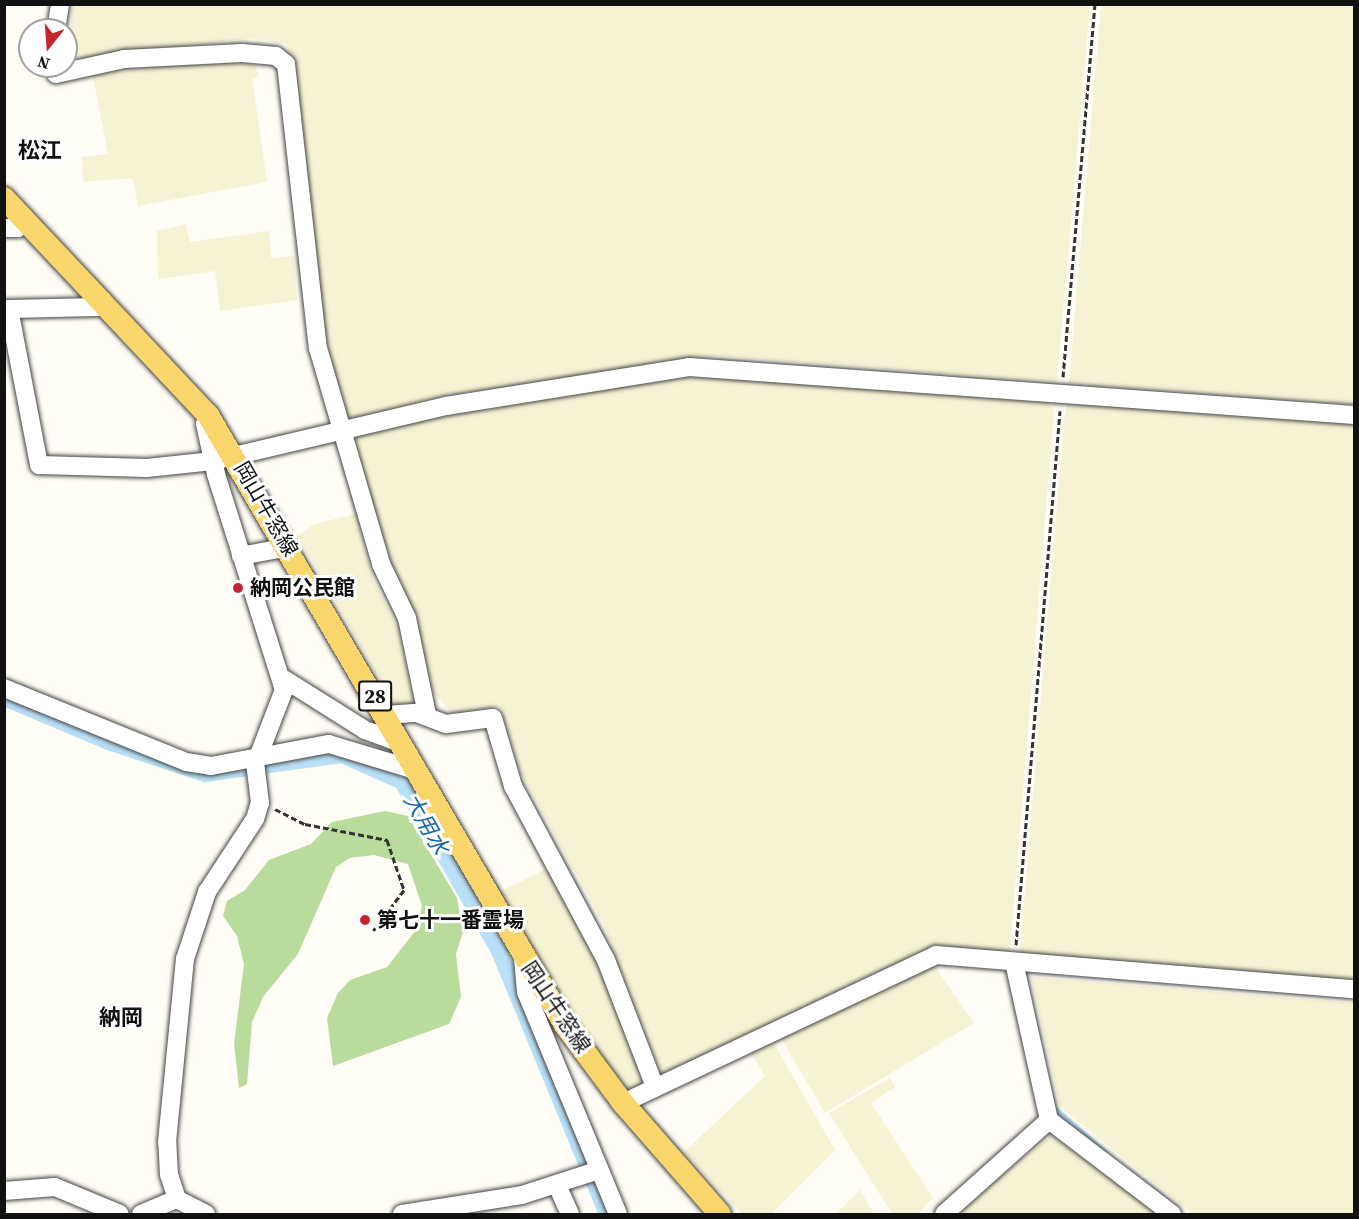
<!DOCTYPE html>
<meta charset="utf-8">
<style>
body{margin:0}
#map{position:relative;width:1359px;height:1219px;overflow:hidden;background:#fffdf5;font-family:"Source Serif 4","Noto Sans JP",serif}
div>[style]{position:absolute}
.farmland>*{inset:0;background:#f6f3d4}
.forest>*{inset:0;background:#b9dc9c}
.stream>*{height:4.5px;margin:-2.25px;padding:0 2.25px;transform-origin:2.25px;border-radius:2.25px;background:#b9e0f7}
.canal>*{height:16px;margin:-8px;padding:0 8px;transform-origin:8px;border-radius:8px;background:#b9e0f7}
.path>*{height:3px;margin-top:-1.5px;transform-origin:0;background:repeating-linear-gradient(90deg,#333 0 6px,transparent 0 9px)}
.roads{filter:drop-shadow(0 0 2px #444) drop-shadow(0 0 2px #444)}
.minor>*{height:18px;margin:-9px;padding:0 9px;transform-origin:9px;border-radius:9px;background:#fff}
.major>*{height:22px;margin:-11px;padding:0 11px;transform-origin:11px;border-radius:11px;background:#f9d66b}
.dots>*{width:16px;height:16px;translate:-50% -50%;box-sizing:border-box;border:3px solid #fff;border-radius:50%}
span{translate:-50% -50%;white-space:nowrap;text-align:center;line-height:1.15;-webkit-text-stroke:6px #fff;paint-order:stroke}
.shield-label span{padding:2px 4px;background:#fff;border:2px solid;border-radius:4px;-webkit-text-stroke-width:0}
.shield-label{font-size:20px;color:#111;font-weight:700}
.street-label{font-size:21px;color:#111}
.poi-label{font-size:21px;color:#111;font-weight:700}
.left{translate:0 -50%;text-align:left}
.neighbourhood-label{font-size:22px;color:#111;font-weight:700}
.water-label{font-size:22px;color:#1768a6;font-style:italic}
.frame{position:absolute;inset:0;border:6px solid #111;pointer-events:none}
.north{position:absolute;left:18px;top:18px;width:60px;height:60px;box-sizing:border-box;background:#fff;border:2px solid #a0a0a0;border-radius:50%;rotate:197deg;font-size:16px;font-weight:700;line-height:24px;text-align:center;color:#111}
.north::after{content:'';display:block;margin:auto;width:21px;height:27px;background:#c4262e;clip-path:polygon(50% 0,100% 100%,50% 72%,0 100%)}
</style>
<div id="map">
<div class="farmland">
<i style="clip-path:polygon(72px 5px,1090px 5px,1057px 382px,714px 356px,442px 396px,356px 420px,345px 413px,324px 348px,287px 44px,253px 38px,69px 60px)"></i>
<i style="clip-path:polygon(1101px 5px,1354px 5px,1354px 405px,1069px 383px)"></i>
<i style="clip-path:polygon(243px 61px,255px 66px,259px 76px,252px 78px,267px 182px,138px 206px,133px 178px,83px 182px,82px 157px,108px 154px,92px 72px)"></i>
<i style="clip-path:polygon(186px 224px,190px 242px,269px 231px,271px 258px,294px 256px,297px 300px,220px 311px,215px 271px,158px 279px,157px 231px)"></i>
<i style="clip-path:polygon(703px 375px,1044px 398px,1054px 410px,1010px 952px,940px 950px,662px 1078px,603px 923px,522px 775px,500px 706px,453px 714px,431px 690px,416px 622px,390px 569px,355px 446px,358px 436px,444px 411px)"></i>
<i style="clip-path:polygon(1071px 400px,1354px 424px,1354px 981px,1027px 956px,1020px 951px,1065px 410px)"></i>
<i style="clip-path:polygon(356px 514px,373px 579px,398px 628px,414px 705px,394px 705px,298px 536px,314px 524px)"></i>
<i style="clip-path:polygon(553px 866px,600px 958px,644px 1083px,625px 1092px,586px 1039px,497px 893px)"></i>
<i style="clip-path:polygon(933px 964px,974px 1023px,825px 1113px,778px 1033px)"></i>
<i style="clip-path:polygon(1031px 977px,1354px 1003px,1354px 1214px,1193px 1214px,1060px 1107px)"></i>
<i style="clip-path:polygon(772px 1040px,835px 1150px,771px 1214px,742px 1214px,684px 1152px,765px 1076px,749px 1050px)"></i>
<i style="clip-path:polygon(890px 1078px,895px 1087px,871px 1103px,933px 1198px,918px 1214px,892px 1214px,829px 1113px)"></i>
<i style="clip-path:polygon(1053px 1134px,1160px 1214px,954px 1214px)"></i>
<i style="clip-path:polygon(860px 1190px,874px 1214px,836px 1214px)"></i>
</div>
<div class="forest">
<i style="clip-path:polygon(385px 811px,408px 816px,457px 898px,463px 932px,456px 954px,461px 997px,449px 1024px,333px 1066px,327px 1018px,338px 993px,350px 980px,387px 967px,416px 930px,422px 906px,408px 864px,374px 855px,350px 858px,336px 867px,298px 954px,263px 997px,252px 1022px,247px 1084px,239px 1088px,234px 1044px,244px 964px,237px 936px,223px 916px,227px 901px,245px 890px,269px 860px,311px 844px,332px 822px)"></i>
</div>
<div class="stream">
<i style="left:1056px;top:1109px;width:65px;rotate:41.3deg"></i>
</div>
<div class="canal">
<i style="left:4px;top:698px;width:113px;rotate:22.9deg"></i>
<i style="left:108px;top:742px;width:102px;rotate:18.3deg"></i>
<i style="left:205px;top:774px;width:138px;rotate:-7.9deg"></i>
<i style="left:342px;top:755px;width:66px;rotate:24.2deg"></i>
<i style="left:402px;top:782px;width:195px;rotate:60.1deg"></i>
<i style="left:499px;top:951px;width:284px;rotate:67.7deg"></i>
</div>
<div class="path">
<i style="left:1063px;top:377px;width:374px;rotate:-85.1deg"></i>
<i style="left:275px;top:809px;width:34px;rotate:27deg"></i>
<i style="left:305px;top:824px;width:84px;rotate:11deg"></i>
<i style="left:387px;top:840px;width:53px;rotate:71.2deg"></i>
<i style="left:404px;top:890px;width:51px;rotate:127.1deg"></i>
<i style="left:1016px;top:945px;width:536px;rotate:-85.29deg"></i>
</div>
<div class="roads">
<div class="minor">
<i style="left:56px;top:30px;width:26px;rotate:-81deg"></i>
<i style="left:54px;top:66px;width:8px;rotate:76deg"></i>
<i style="left:56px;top:74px;width:70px;rotate:-12.4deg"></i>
<i style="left:124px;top:59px;width:118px;rotate:-2.9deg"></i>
<i style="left:242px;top:53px;width:34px;rotate:5deg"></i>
<i style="left:276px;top:56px;width:13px;rotate:39deg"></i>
<i style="left:286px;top:64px;width:286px;rotate:83.6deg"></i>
<i style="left:318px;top:348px;width:225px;rotate:73.7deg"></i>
<i style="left:381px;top:564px;width:60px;rotate:64.3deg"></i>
<i style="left:407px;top:618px;width:99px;rotate:78.3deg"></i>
<i style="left:4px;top:228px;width:14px"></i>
<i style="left:18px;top:228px;width:11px;rotate:-38deg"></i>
<i style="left:4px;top:309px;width:5px"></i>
<i style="left:9px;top:309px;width:159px;rotate:79.1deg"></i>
<i style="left:39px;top:465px;width:108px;rotate:1.6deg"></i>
<i style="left:147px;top:468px;width:66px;rotate:-6.1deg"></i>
<i style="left:213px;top:461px;width:239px;rotate:-13.3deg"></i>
<i style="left:446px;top:406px;width:246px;rotate:-9.1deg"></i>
<i style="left:689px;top:367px;width:667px;rotate:4.13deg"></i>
<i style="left:9px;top:309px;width:88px;rotate:-1.3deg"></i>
<i style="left:97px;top:307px;width:9px;rotate:-49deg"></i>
<i style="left:241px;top:556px;width:48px;rotate:-10.8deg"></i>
<i style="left:284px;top:679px;width:96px;rotate:32.2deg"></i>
<i style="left:365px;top:730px;width:38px;rotate:20deg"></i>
<i style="left:4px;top:688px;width:196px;rotate:22.1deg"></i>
<i style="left:186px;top:762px;width:25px;rotate:9deg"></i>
<i style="left:211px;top:766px;width:120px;rotate:-10.6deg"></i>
<i style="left:329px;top:744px;width:90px;rotate:16.8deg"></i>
<i style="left:385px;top:715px;width:32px;rotate:-4deg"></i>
<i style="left:417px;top:713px;width:31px;rotate:21deg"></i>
<i style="left:446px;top:724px;width:47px;rotate:-7.3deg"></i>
<i style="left:493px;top:718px;width:71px;rotate:73.6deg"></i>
<i style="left:513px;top:786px;width:197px;rotate:61.9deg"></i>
<i style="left:606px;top:960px;width:136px;rotate:68.9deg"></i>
<i style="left:523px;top:958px;width:34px;rotate:85deg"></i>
<i style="left:526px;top:992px;width:240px;rotate:67.5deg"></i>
<i style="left:1014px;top:962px;width:162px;rotate:77.5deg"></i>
<i style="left:1049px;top:1120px;width:155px;rotate:37.4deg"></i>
<i style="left:623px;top:1103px;width:346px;rotate:-25.3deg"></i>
<i style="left:936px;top:955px;width:419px;rotate:4.7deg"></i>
<i style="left:557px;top:1185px;width:32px;rotate:66deg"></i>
<i style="left:4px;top:1191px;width:51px;rotate:-4.5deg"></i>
<i style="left:55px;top:1187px;width:70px;rotate:22.6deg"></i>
<i style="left:141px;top:1214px;width:39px;rotate:-23deg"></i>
<i style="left:206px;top:1214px;width:33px;rotate:-153deg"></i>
<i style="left:177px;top:1199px;width:25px;rotate:-108deg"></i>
<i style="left:169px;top:1175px;width:33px;rotate:-93deg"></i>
<i style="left:167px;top:1142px;width:184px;rotate:-84.4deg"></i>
<i style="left:185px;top:959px;width:71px;rotate:-71.8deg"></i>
<i style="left:207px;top:892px;width:87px;rotate:-56.7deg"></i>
<i style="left:255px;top:819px;width:17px;rotate:-73deg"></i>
<i style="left:260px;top:803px;width:38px;rotate:-97deg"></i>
<i style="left:255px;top:765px;width:80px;rotate:-68.9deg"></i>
<i style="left:284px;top:690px;width:226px;rotate:-107.5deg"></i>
<i style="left:216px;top:474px;width:51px;rotate:-102.4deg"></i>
<i style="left:205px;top:424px;width:9px;rotate:-72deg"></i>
<i style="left:402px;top:1214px;width:121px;rotate:-9deg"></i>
<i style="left:522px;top:1195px;width:81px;rotate:-18deg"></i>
<i style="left:944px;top:1214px;width:141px;rotate:-41.8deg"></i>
</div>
<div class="major">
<i style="left:4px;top:198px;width:298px;rotate:46.8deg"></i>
<i style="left:208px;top:415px;width:707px;rotate:59.66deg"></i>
<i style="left:565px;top:1025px;width:97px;rotate:53.4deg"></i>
<i style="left:623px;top:1103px;width:147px;rotate:48.9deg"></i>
</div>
</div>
<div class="dots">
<i style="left:238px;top:588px;background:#c4262e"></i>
<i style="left:365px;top:920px;background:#c4262e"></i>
</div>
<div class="shield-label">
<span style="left:375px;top:696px">28</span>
</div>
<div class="street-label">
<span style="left:266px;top:509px;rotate:60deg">岡山牛窓線</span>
<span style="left:556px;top:1007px;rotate:56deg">岡山牛窓線</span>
</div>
<div class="poi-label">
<span class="left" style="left:250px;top:588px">納岡公民館</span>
<span class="left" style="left:377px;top:920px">第七十一番霊場</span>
</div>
<div class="neighbourhood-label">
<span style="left:40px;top:151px">松江</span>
<span style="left:121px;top:1018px">納岡</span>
</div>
<div class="water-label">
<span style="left:426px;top:824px;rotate:60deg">大用水</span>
</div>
<div class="frame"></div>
<div class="north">N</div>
</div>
